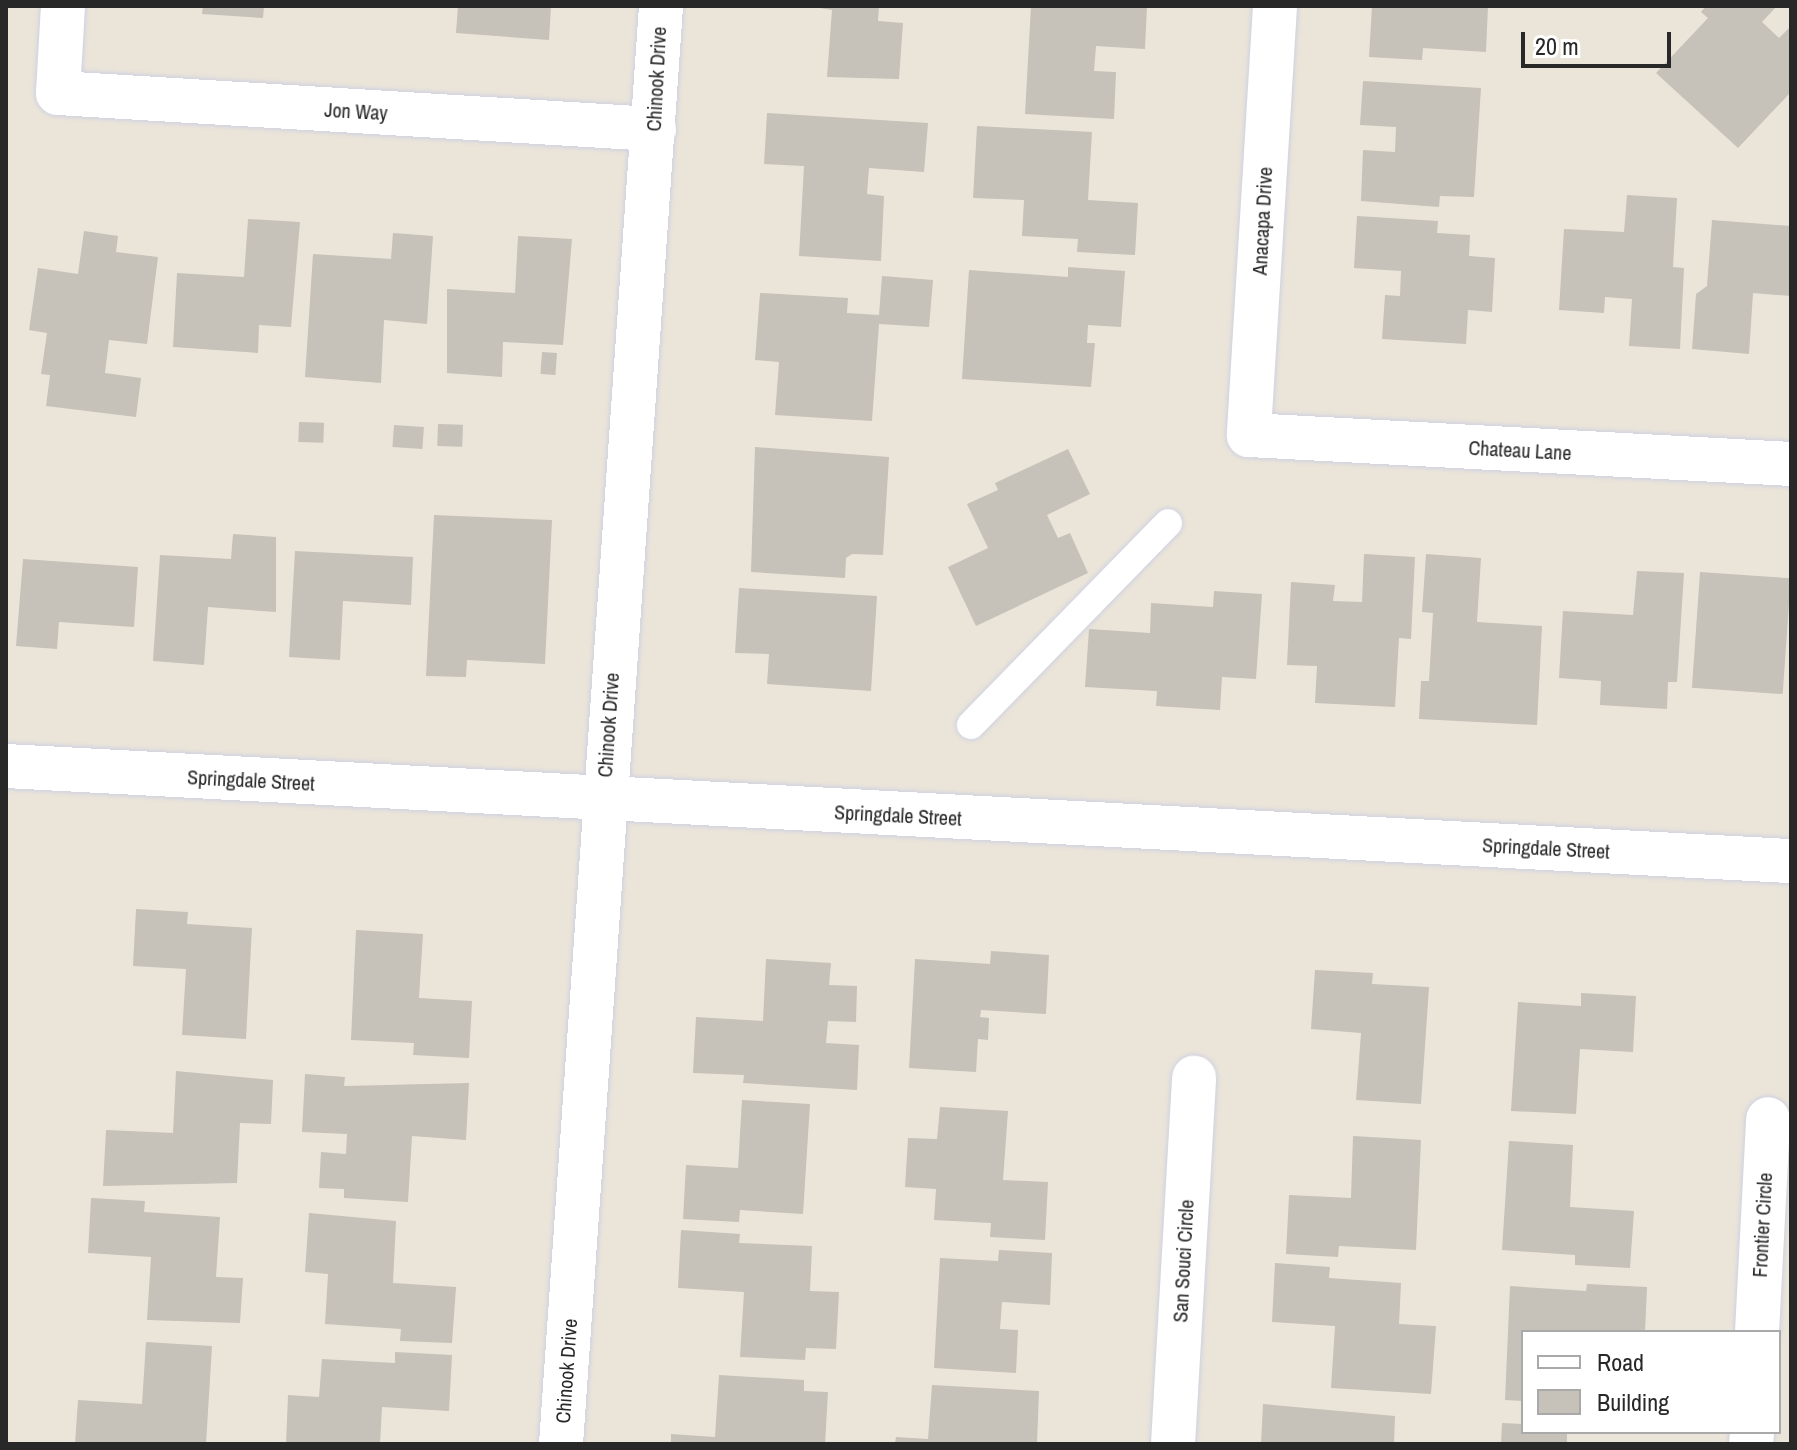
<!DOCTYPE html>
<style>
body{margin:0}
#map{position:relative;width:1797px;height:1450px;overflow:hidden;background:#ebe5d9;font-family:"Archivo Narrow",sans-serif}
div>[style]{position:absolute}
.building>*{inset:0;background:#c6c1b9;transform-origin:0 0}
.roads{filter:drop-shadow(0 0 2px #cfd1e1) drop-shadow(0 0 2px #cfd1e1)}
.service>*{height:28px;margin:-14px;padding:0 14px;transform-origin:14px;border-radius:14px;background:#fff}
.minor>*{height:44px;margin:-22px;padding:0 22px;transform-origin:22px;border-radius:22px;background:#fff}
.secondary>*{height:44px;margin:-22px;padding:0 22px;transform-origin:22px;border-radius:22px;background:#fff}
span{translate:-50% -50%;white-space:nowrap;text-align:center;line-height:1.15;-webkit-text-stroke:6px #fff;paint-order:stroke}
.street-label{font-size:20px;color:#282828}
.frame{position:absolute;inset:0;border:8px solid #282828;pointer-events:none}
.legend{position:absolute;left:1521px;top:1330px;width:260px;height:104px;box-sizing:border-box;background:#fff;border:2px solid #a9a9a9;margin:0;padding:10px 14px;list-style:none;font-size:24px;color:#282828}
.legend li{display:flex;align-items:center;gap:16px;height:40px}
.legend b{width:40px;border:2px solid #a9a9a9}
.scale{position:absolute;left:1521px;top:32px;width:150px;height:36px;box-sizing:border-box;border:4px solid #282828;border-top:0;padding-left:10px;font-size:24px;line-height:28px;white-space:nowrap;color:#282828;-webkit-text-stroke:6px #fff;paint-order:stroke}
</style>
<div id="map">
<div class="building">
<i style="clip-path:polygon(203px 6px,264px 6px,263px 18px,202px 14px)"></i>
<i style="clip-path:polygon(458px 6px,551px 6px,549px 40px,456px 33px)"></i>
<i style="clip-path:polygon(807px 6px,879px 6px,878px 21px,903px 23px,899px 79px,827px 77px,832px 10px)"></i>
<i style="clip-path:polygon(1031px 6px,1147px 6px,1145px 49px,1096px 46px,1094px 71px,1116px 72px,1114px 119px,1025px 114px)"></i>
<i style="clip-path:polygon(1372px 6px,1488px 6px,1486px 52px,1423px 48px,1422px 60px,1369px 57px)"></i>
<i style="clip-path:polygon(1706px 6px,1777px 6px,1762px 22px,1779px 38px,1791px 26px,1791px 92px,1738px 148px,1656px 73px,1708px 18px,1701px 12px)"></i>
<i style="clip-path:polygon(1363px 81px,1481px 88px,1474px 197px,1440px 196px,1439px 207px,1361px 201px,1363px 150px,1395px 152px,1396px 127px,1360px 125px)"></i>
<i style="clip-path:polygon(767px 113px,928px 123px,924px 172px,869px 168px,867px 194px,884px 196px,881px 261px,799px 256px,804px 166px,764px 164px)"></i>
<i style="clip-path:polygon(977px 126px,1092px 132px,1088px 200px,1138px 203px,1135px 255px,1077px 252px,1078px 239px,1022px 236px,1024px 200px,973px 198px)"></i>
<i style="clip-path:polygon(1627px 195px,1677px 198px,1673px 267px,1684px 268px,1680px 349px,1629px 346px,1632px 299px,1605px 297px,1604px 313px,1559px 310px,1564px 229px,1624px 232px)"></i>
<i style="clip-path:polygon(1357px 216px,1438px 221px,1437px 233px,1470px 235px,1469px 256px,1495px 258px,1492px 312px,1468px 310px,1466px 344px,1382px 339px,1385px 295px,1400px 296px,1401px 271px,1354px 268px)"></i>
<i style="clip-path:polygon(248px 219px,300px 222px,291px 327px,259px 325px,258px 353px,173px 347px,177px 273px,244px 277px)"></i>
<i style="clip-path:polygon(1712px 220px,1791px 226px,1791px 296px,1753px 293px,1749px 354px,1692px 349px,1696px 294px,1707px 286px)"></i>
<i style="clip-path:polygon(84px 231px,118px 236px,116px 252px,158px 257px,147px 344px,109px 340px,105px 373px,141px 378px,136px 417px,46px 406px,50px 375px,41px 374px,47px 333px,29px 330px,38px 268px,78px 274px)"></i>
<i style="clip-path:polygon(393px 233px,433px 236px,427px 324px,384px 320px,381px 383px,305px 377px,313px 254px,391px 259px)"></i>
<i style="clip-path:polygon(518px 236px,572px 239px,563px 345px,503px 342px,502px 377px,447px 373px,447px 289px,515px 293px)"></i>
<i style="clip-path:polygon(1068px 267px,1125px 271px,1121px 327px,1088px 325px,1087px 343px,1095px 343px,1091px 387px,962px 379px,969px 270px,1068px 277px)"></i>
<i style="clip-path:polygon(882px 276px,933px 280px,929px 327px,879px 324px,872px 421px,775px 415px,779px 362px,755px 360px,760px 293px,848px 298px,847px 313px,879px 315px)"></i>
<i style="left:542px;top:352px;width:15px;height:22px;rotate:4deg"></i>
<i style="left:299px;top:422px;width:25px;height:20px;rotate:2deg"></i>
<i style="left:438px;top:424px;width:25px;height:22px;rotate:2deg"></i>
<i style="left:394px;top:425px;width:30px;height:22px;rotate:4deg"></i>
<i style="clip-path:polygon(755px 447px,889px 457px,883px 555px,852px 554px,846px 558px,845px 578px,751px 572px)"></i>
<i style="clip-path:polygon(1068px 449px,1090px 494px,1047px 515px,1058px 538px,1070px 533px,1088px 573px,976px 626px,948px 567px,988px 548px,967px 504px,998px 490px,995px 483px)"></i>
<i style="clip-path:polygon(434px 515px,552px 520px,545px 664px,467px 660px,466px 677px,426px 676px)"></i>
<i style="clip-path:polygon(233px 534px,276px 537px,276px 612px,208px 607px,204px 665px,153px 661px,160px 555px,231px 559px)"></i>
<i style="clip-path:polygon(295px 551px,413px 557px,411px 605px,343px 601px,340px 660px,289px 657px)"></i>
<i style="clip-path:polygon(1364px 554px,1415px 557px,1411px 639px,1399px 638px,1395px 707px,1315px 703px,1317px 666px,1287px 665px,1291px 582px,1335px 585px,1333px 601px,1362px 602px)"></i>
<i style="clip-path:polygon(1426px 554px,1481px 558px,1477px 622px,1542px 626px,1537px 725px,1419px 719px,1421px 681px,1429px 681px,1433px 613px,1422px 612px)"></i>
<i style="clip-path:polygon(23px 559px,138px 567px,134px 627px,59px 622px,57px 649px,16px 646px)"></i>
<i style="clip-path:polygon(1637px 571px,1684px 573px,1677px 682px,1668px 682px,1667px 709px,1600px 705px,1601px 681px,1559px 678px,1563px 611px,1633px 615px)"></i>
<i style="left:1700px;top:572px;width:91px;height:116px;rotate:4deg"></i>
<i style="clip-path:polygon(739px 588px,877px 596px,871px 691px,767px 684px,769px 654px,735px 653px)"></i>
<i style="clip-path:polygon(1214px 591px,1262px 594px,1256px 679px,1222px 677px,1220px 710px,1156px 706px,1157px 691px,1085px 687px,1089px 629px,1150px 633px,1151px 603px,1213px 607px)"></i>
<i style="clip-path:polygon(136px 909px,188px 912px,187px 924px,252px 928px,246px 1039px,182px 1035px,186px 969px,133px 966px)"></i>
<i style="clip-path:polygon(356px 930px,423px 934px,419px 998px,472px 1001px,469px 1058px,413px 1055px,414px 1043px,351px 1040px)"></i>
<i style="clip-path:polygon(991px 951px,1049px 955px,1046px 1014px,981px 1010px,980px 1017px,989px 1018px,988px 1040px,978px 1039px,976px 1072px,909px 1068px,915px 959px,990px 964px)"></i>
<i style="clip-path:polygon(766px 959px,831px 963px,829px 985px,857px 986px,856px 1022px,828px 1021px,826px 1043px,859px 1045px,857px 1090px,743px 1083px,744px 1075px,693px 1073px,696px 1017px,763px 1021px)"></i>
<i style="clip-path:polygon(1315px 970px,1373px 973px,1372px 984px,1429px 987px,1421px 1104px,1356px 1100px,1361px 1033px,1311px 1029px)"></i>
<i style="clip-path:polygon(1581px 993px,1636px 996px,1633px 1052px,1580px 1049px,1576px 1114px,1511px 1111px,1518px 1002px,1581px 1006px)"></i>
<i style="clip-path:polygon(176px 1071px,273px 1080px,271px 1124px,240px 1123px,237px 1183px,103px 1186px,106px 1130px,173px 1133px)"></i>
<i style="clip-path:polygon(305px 1074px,345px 1077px,344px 1086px,469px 1083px,466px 1140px,412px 1136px,408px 1202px,344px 1198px,344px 1189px,319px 1188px,321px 1152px,346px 1154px,347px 1134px,302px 1132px)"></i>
<i style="clip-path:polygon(742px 1100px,810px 1104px,803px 1214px,740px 1210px,739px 1222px,683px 1219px,686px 1165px,738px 1168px)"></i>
<i style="clip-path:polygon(940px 1107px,1008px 1111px,1003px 1180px,1048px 1182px,1045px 1240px,990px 1237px,991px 1223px,934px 1220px,936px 1189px,905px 1187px,908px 1138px,937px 1139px)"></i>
<i style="clip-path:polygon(1353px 1136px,1421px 1140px,1416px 1250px,1339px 1246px,1338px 1257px,1286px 1254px,1289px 1195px,1351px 1198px)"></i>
<i style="clip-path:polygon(1509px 1141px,1573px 1145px,1570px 1207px,1634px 1211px,1630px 1268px,1575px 1265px,1575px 1255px,1502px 1250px)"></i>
<i style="clip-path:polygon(91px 1198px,145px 1201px,144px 1212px,220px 1217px,216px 1277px,243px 1278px,240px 1323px,147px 1320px,151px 1257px,88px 1253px)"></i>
<i style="clip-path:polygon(309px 1213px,396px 1221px,393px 1283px,456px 1287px,452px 1343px,400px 1341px,401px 1329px,325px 1324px,328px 1274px,305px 1272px)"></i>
<i style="clip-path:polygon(681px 1230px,740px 1234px,739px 1243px,812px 1246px,810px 1291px,839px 1292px,836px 1349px,806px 1348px,805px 1360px,740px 1357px,744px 1292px,678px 1288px)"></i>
<i style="clip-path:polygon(999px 1250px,1052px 1253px,1050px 1305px,1002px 1302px,1000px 1329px,1018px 1330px,1016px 1373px,934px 1368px,940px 1258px,998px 1261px)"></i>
<i style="clip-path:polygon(1275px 1263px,1330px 1267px,1329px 1278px,1401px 1283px,1399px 1324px,1436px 1326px,1431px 1394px,1331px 1388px,1335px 1326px,1272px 1322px)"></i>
<i style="clip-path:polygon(1587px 1284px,1647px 1287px,1645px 1332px,1523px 1332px,1523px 1401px,1505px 1400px,1510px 1286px,1586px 1291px)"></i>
<i style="clip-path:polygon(146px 1342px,212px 1346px,206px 1444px,75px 1444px,78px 1400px,142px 1404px)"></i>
<i style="clip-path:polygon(395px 1352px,452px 1355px,449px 1411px,382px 1407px,380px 1444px,286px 1444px,288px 1395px,319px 1397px,322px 1359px,395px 1363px)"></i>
<i style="clip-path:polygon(719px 1375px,804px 1380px,804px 1391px,828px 1392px,825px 1444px,671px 1444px,671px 1434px,715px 1437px)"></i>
<i style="clip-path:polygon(932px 1385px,1039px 1391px,1037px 1444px,895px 1444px,896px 1437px,928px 1439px)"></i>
<i style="clip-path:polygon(1263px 1404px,1395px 1416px,1394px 1444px,1261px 1444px)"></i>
<i style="clip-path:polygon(1502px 1423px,1523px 1424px,1523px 1432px,1567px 1432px,1567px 1444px,1501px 1444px)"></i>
</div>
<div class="roads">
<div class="service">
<i style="left:971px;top:725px;width:282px;rotate:-45.7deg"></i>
</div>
<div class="minor">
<i style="left:63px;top:6px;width:87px;rotate:93.3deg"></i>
<i style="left:58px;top:93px;width:597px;rotate:3.46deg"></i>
<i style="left:1275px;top:6px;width:430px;rotate:93.5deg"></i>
<i style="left:1249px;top:435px;width:543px;rotate:3.06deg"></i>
<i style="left:1757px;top:1332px;width:213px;rotate:-87deg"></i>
<i style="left:561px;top:1444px;width:1441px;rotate:-86.02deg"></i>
<i style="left:1173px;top:1444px;width:367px;rotate:-86.7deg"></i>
<i style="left:1751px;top:1444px;width:12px;rotate:-85deg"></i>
</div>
<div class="secondary">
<i style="left:6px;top:766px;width:1788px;rotate:3.05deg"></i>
</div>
</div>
<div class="street-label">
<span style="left:656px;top:79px;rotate:-87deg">Chinook Drive</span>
<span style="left:356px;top:111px;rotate:3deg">Jon Way</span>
<span style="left:1262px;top:221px;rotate:-87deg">Anacapa Drive</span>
<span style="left:1520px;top:450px;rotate:3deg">Chateau Lane</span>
<span style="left:608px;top:725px;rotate:-86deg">Chinook Drive</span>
<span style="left:251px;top:780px;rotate:3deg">Springdale Street</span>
<span style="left:898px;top:815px;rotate:3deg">Springdale Street</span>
<span style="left:1546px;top:848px;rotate:3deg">Springdale Street</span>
<span style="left:1762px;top:1225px;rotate:-87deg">Frontier Circle</span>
<span style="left:1183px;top:1261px;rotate:-87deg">San Souci Circle</span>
<span style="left:566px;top:1371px;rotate:-86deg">Chinook Drive</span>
</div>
<div class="frame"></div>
<ul class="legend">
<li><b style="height:10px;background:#fff"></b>Road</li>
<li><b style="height:22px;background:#c6c1b9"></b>Building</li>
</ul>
<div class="scale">20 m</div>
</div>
